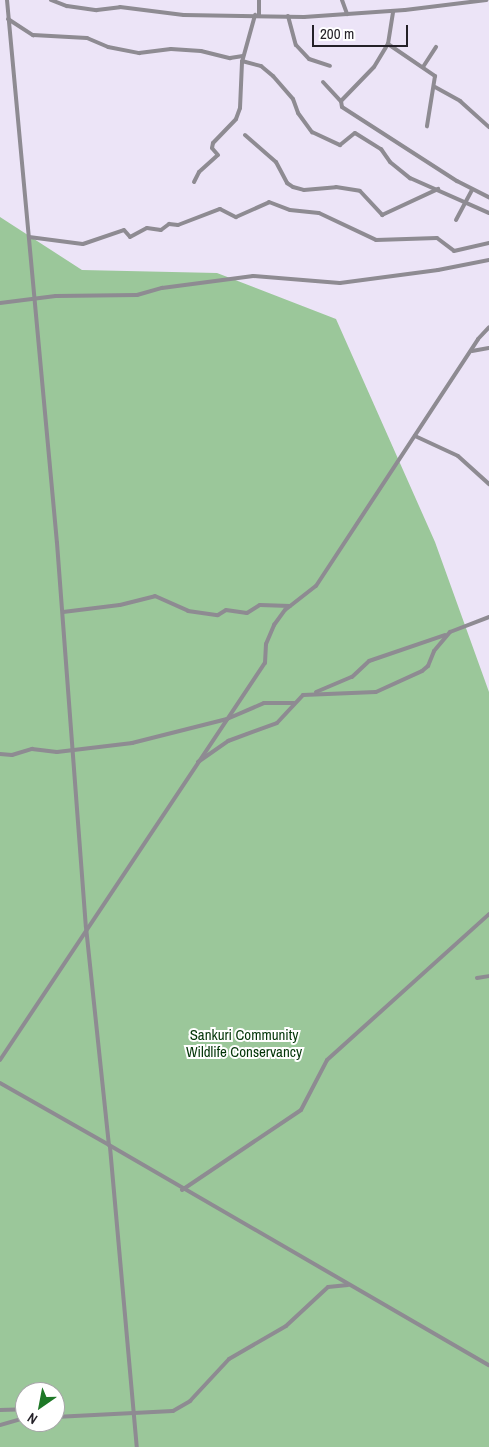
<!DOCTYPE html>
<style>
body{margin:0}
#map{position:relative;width:489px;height:1447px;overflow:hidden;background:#ece4f7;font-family:"Archivo Narrow",sans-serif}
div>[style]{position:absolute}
.green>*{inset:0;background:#9bc79a}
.street>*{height:4px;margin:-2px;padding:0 2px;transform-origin:2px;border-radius:2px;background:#8e8b92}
span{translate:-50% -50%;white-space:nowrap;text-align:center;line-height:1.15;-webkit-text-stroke:4px #fff;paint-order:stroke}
.park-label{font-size:15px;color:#033508}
.north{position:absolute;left:15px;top:1382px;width:50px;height:50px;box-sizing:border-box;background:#fff;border:1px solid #a7a6a9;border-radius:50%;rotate:213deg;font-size:14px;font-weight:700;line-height:20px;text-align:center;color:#242128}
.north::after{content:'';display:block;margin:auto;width:18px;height:22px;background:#1e7827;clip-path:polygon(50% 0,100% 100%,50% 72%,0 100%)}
.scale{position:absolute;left:312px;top:25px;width:96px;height:22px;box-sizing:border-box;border:2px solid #242128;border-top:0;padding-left:6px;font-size:15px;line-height:18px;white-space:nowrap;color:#242128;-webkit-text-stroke:4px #fff;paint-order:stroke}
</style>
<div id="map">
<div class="green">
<i style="clip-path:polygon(evenodd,0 217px,82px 270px,217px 273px,336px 319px,435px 542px,489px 692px,489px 1447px,0 1447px,0 217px,25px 1392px,55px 1392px,55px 1422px,25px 1422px,25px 1392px)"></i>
</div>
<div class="street">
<i style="left:7px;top:0;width:545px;rotate:84.74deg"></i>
<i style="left:57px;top:543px;width:385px;rotate:85.7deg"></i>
<i style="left:86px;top:927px;width:219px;rotate:84deg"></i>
<i style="left:109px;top:1145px;width:439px;rotate:30.1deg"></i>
<i style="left:51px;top:0;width:17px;rotate:21deg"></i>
<i style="left:67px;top:6px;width:30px;rotate:8deg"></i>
<i style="left:97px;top:10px;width:23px;rotate:-7deg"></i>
<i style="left:120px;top:7px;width:64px;rotate:7.1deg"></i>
<i style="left:184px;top:15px;width:120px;rotate:1deg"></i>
<i style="left:304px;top:17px;width:101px;rotate:-4deg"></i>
<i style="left:405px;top:10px;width:82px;rotate:-7deg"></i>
<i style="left:259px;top:0;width:16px;rotate:90deg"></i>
<i style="left:342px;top:0;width:15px;rotate:70deg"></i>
<i style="left:288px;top:16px;width:30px;rotate:75deg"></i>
<i style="left:296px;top:45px;width:19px;rotate:47deg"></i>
<i style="left:309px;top:59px;width:22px;rotate:18deg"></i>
<i style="left:8px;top:19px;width:30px;rotate:33deg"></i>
<i style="left:33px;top:35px;width:54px;rotate:3.2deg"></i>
<i style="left:87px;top:38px;width:23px;rotate:23deg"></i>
<i style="left:108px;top:47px;width:32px;rotate:11deg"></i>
<i style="left:139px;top:53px;width:32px;rotate:-7deg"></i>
<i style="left:171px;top:49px;width:30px;rotate:4deg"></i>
<i style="left:201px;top:51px;width:30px;rotate:14deg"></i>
<i style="left:230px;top:58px;width:13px;rotate:-9deg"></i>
<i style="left:388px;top:44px;width:57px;rotate:34.2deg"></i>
<i style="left:435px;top:76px;width:51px;rotate:99.1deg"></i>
<i style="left:242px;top:61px;width:20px;rotate:15deg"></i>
<i style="left:261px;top:66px;width:16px;rotate:40deg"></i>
<i style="left:273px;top:76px;width:30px;rotate:49deg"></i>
<i style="left:293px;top:99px;width:15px;rotate:70deg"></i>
<i style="left:298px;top:113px;width:24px;rotate:54deg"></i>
<i style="left:312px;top:132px;width:31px;rotate:25deg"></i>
<i style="left:340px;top:145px;width:19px;rotate:-39deg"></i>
<i style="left:355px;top:133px;width:31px;rotate:32deg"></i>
<i style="left:381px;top:149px;width:16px;rotate:55deg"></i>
<i style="left:390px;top:162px;width:26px;rotate:39deg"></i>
<i style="left:410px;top:178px;width:86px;rotate:23.9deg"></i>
<i style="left:423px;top:67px;width:24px;rotate:-57deg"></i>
<i style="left:323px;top:82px;width:26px;rotate:47deg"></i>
<i style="left:341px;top:101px;width:6px;rotate:81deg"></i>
<i style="left:342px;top:107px;width:137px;rotate:32.8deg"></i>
<i style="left:457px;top:181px;width:36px;rotate:27deg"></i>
<i style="left:435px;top:87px;width:29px;rotate:29deg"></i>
<i style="left:460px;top:101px;width:39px;rotate:42deg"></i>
<i style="left:341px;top:101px;width:47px;rotate:-45.9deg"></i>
<i style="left:374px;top:67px;width:27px;rotate:-59deg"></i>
<i style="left:388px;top:44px;width:33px;rotate:-81deg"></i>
<i style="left:245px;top:135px;width:41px;rotate:41.1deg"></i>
<i style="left:276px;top:162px;width:24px;rotate:62deg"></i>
<i style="left:287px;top:183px;width:7px;rotate:34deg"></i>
<i style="left:293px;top:187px;width:11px;rotate:15deg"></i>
<i style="left:304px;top:190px;width:32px;rotate:-5deg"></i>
<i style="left:336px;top:187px;width:24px;rotate:9deg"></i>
<i style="left:360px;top:191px;width:33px;rotate:47deg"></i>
<i style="left:382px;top:215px;width:62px;rotate:-24.9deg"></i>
<i style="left:194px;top:182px;width:11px;rotate:-63deg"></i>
<i style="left:199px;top:172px;width:25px;rotate:-42deg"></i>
<i style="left:218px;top:155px;width:9px;rotate:-131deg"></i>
<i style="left:212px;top:148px;width:5px;rotate:-79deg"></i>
<i style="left:213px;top:143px;width:33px;rotate:-46deg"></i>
<i style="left:236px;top:119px;width:12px;rotate:-70deg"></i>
<i style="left:240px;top:108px;width:46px;rotate:-87.5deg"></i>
<i style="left:242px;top:62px;width:49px;rotate:-74.5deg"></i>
<i style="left:456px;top:220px;width:34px;rotate:-62deg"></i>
<i style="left:29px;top:237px;width:54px;rotate:7.4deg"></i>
<i style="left:83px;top:244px;width:43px;rotate:-18.9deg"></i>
<i style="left:124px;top:230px;width:9px;rotate:49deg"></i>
<i style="left:130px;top:237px;width:19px;rotate:-28deg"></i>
<i style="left:147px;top:228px;width:14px;rotate:8deg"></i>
<i style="left:161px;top:230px;width:10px;rotate:-37deg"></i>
<i style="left:169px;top:224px;width:9px;rotate:6deg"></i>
<i style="left:178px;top:225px;width:45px;rotate:-20.9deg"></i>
<i style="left:220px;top:209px;width:18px;rotate:27deg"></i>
<i style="left:236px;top:217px;width:36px;rotate:-24deg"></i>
<i style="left:269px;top:202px;width:22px;rotate:21deg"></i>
<i style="left:290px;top:210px;width:29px;rotate:6deg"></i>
<i style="left:319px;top:213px;width:63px;rotate:25.3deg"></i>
<i style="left:376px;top:240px;width:61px;rotate:-1.9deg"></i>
<i style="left:437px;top:238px;width:21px;rotate:37deg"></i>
<i style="left:454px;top:251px;width:36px;rotate:-13deg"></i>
<i style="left:0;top:303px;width:56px;rotate:-7.1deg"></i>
<i style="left:56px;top:296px;width:81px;rotate:-0.7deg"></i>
<i style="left:137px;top:295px;width:26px;rotate:-16deg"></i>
<i style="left:162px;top:288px;width:92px;rotate:-7.5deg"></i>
<i style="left:253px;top:276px;width:87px;rotate:4.6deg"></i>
<i style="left:340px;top:283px;width:99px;rotate:-7.6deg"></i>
<i style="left:438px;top:270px;width:52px;rotate:-11.1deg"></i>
<i style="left:472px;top:351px;width:17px;rotate:-10deg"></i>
<i style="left:415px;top:436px;width:47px;rotate:24.9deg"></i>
<i style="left:458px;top:456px;width:42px;rotate:42.1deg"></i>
<i style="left:63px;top:612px;width:57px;rotate:-7deg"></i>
<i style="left:120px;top:605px;width:36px;rotate:-14deg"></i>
<i style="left:155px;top:596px;width:36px;rotate:24deg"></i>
<i style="left:188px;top:611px;width:30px;rotate:8deg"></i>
<i style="left:218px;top:615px;width:9px;rotate:-32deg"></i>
<i style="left:226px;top:610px;width:21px;rotate:8deg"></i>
<i style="left:247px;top:613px;width:15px;rotate:-32deg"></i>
<i style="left:260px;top:605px;width:30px;rotate:2deg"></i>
<i style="left:316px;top:692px;width:39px;rotate:-23deg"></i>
<i style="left:352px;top:677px;width:23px;rotate:-43deg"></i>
<i style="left:369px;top:661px;width:80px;rotate:-18.9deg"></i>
<i style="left:0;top:754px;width:12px;rotate:5deg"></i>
<i style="left:12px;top:755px;width:21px;rotate:-17deg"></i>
<i style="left:32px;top:749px;width:25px;rotate:7deg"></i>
<i style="left:57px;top:752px;width:76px;rotate:-6.8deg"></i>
<i style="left:132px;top:743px;width:98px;rotate:-14.2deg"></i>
<i style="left:227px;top:719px;width:40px;rotate:-23.4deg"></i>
<i style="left:264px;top:703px;width:30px"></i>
<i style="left:198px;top:762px;width:37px;rotate:-35deg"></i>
<i style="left:228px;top:741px;width:52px;rotate:-20.2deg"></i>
<i style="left:277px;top:723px;width:38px;rotate:-47deg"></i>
<i style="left:303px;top:695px;width:73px;rotate:-2.4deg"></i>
<i style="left:376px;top:692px;width:51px;rotate:-24.5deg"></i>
<i style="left:422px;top:671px;width:8px;rotate:-40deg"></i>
<i style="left:428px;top:666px;width:16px;rotate:-68deg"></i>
<i style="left:434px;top:651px;width:25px;rotate:-50deg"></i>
<i style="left:450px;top:632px;width:42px;rotate:-21deg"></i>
<i style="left:477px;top:978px;width:12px;rotate:-9deg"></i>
<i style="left:0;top:1060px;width:477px;rotate:-56.3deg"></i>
<i style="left:265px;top:663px;width:19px;rotate:-87deg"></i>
<i style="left:266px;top:644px;width:21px;rotate:-67deg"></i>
<i style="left:274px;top:625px;width:19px;rotate:-54deg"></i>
<i style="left:285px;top:610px;width:39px;rotate:-38deg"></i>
<i style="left:316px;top:586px;width:295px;rotate:-56.7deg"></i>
<i style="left:478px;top:339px;width:16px;rotate:-47deg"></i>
<i style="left:0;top:1083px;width:125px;rotate:29.6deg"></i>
<i style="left:110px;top:1147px;width:301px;rotate:84.9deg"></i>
<i style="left:182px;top:1190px;width:143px;rotate:-33.9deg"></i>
<i style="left:301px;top:1110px;width:56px;rotate:-62.5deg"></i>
<i style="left:327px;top:1060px;width:218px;rotate:-42deg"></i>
<i style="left:0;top:1410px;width:25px;rotate:-2deg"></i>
<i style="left:55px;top:1417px;width:118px;rotate:-2.9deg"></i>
<i style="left:173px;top:1411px;width:20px;rotate:-30deg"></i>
<i style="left:190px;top:1401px;width:57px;rotate:-47.1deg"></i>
<i style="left:229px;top:1359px;width:66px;rotate:-30.1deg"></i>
<i style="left:286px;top:1326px;width:57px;rotate:-42.9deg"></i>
<i style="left:328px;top:1287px;width:20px;rotate:-6deg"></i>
<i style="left:0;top:1425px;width:26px;rotate:-16deg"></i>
</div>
<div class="park-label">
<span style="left:244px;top:1043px">Sankuri Community<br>Wildlife Conservancy</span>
</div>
<div class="north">N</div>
<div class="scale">200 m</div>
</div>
